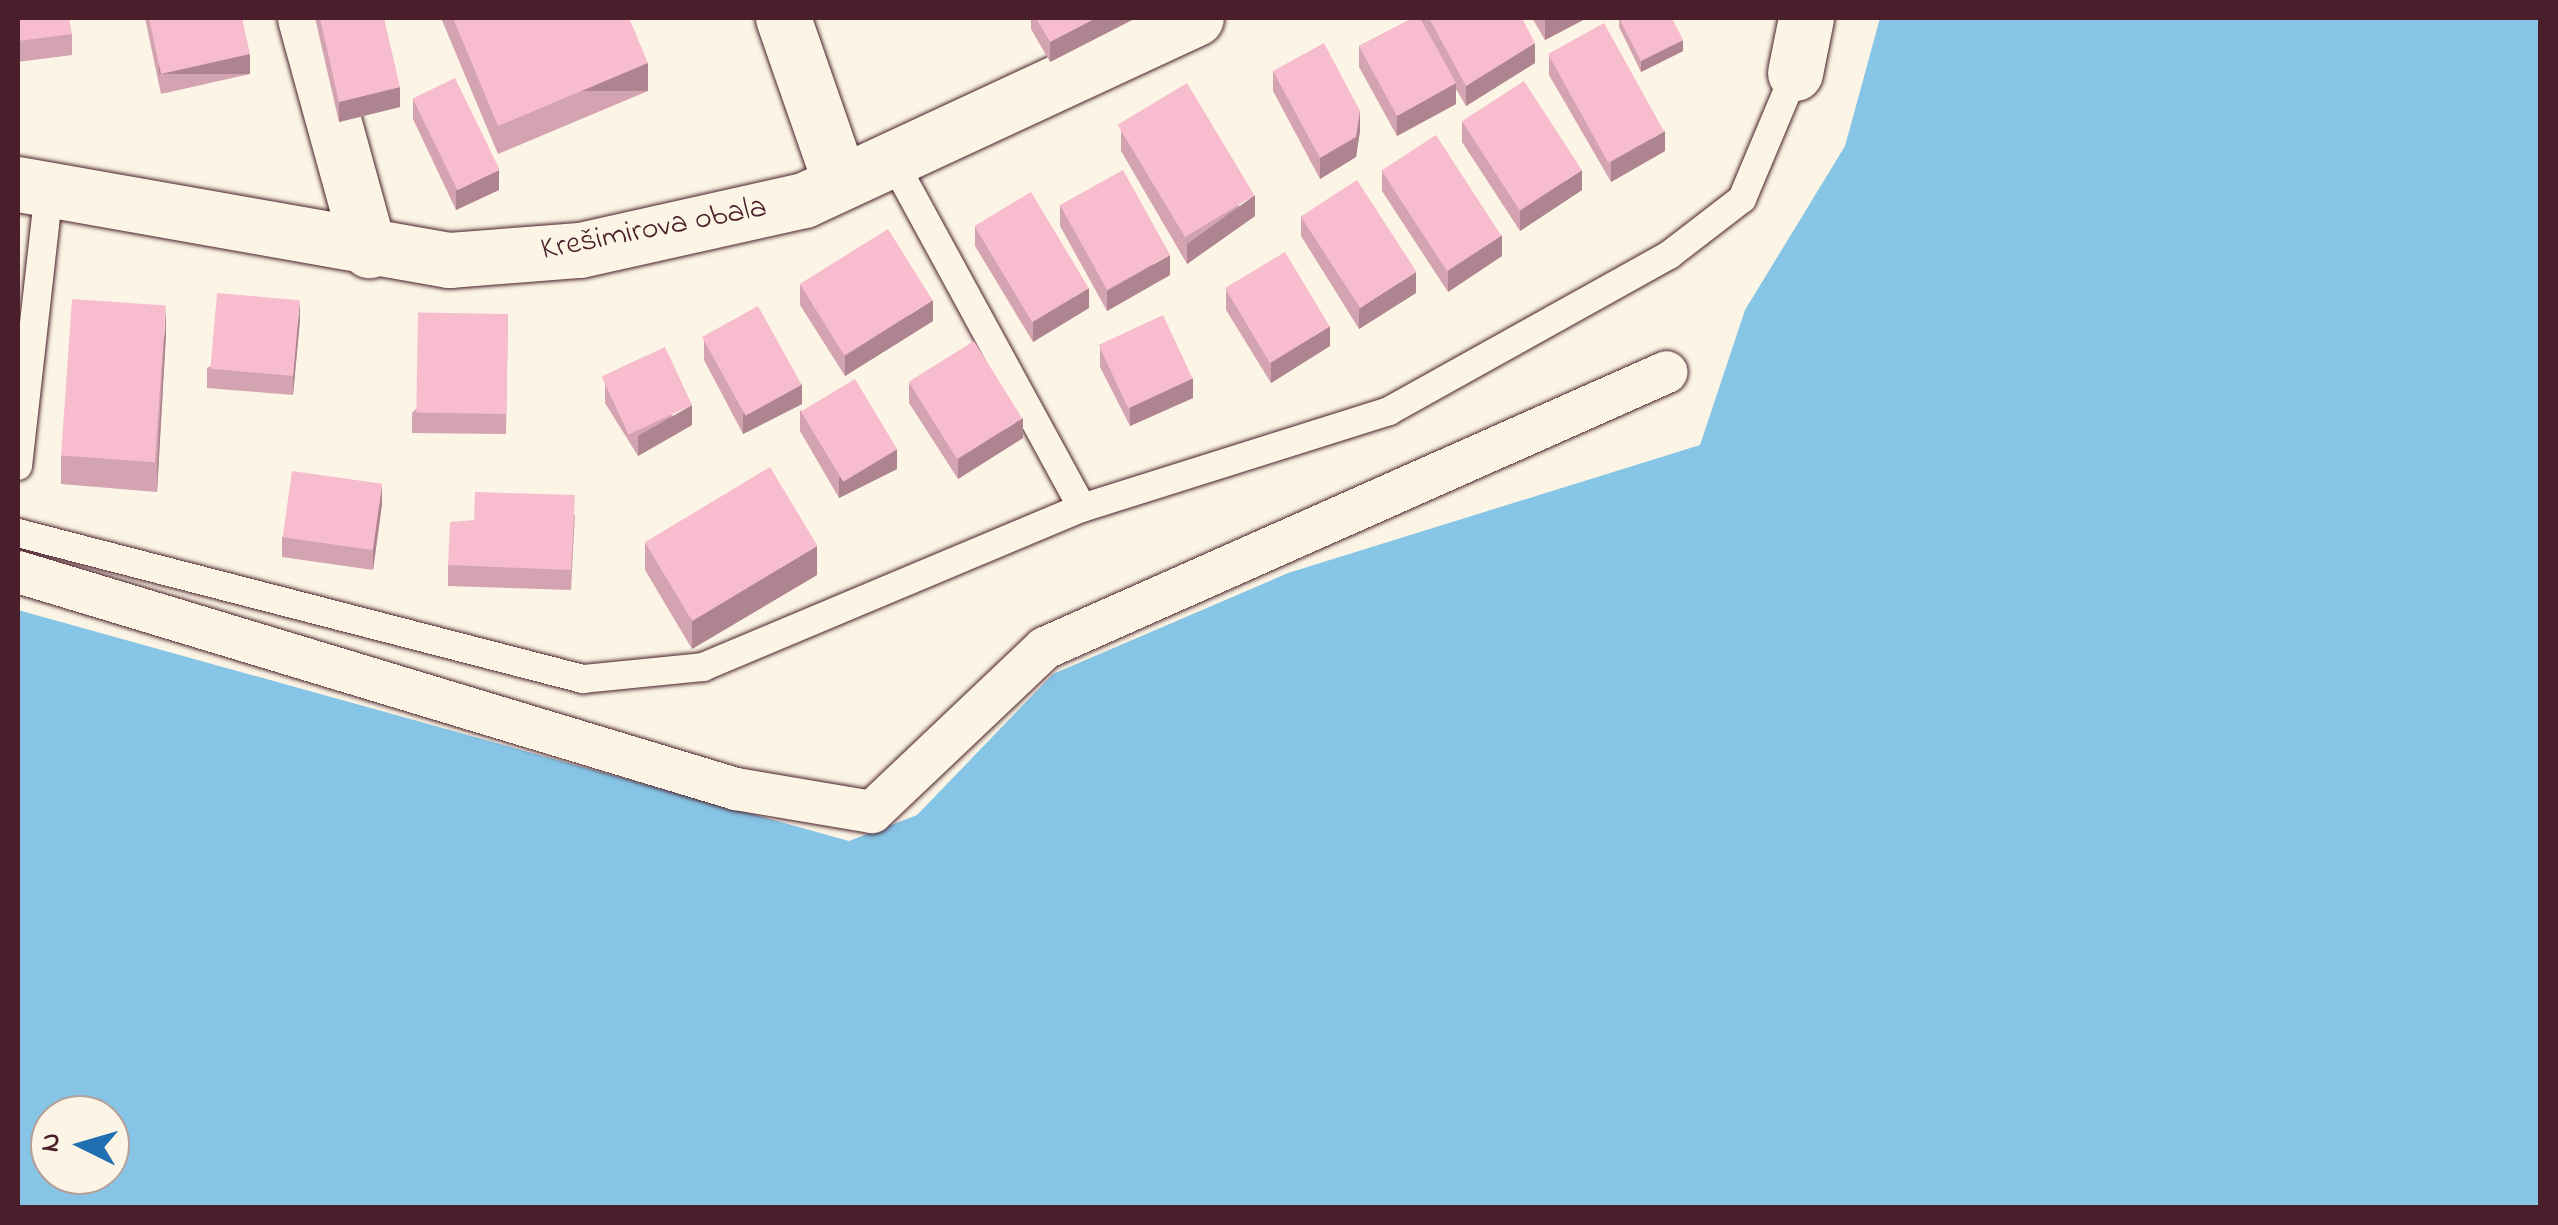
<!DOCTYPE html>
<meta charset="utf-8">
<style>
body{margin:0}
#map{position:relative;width:2558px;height:1225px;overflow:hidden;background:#fcf5e5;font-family:"Indie Flower",sans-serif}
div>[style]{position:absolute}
.water>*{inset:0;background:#86c5e6}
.roads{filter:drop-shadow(0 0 2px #4a1f2b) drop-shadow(0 0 2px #4a1f2b)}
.service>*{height:28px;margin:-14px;padding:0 14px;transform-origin:14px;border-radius:14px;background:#fcf5e5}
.pedestrian>*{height:42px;margin:-21px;padding:0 21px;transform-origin:21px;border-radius:21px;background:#fcf5e5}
.minor>*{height:55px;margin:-27.5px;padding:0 27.5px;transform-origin:27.5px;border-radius:27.5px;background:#fcf5e5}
.tertiary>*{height:55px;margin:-27.5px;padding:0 27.5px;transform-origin:27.5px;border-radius:27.5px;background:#fcf5e5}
.wall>*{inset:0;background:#d4a3b1}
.shaded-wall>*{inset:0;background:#ad8490;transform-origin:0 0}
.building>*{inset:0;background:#f7bdce;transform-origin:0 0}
span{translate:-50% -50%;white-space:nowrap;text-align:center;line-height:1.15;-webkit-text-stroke:9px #fcf5e5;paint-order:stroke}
.street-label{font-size:32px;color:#4a1f2b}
.frame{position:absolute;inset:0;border:20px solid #4a1f2b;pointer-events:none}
.north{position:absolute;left:30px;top:1095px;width:100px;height:100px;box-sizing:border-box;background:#fcf5e5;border:2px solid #b59f9b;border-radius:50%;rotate:275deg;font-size:28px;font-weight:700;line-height:40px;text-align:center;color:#4a1f2b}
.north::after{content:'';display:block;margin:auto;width:35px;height:45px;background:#1f6fb2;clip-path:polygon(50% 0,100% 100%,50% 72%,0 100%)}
</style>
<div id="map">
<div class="water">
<i style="clip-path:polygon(evenodd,1880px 18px,2540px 18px,2540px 1207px,18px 1207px,18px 610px,849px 841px,917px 815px,1053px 674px,1288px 573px,1700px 445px,1745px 310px,1845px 146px,1880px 18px,50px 1115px,110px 1115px,110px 1175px,50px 1175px,50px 1115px)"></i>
</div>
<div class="roads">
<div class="service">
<i style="left:892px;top:159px;width:397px;rotate:61.4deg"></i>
<i style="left:18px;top:466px;width:278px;rotate:-83.6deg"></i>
<i style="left:18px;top:533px;width:584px;rotate:14.49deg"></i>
<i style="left:583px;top:679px;width:121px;rotate:-5.7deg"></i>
<i style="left:703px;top:667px;width:411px;rotate:-22.8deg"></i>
<i style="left:1082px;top:508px;width:322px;rotate:-17.5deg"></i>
<i style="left:1389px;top:411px;width:321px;rotate:-29.1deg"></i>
<i style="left:1669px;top:255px;width:92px;rotate:-37.5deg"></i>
<i style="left:1742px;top:199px;width:137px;rotate:-67.2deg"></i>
</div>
<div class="pedestrian">
<i style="left:18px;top:572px;width:750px;rotate:16.82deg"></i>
<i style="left:736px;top:789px;width:138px;rotate:9.6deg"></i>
<i style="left:872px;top:812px;width:238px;rotate:-43.5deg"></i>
<i style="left:1045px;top:648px;width:680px;rotate:-23.93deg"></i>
</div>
<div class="minor">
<i style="left:305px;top:18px;width:241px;rotate:74.6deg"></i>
<i style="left:783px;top:18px;width:174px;rotate:70.8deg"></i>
<i style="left:1795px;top:73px;width:56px;rotate:-78.7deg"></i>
</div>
<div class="tertiary">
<i style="left:18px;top:184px;width:438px;rotate:10deg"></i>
<i style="left:449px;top:260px;width:131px;rotate:-4.4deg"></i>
<i style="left:580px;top:250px;width:230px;rotate:-12.6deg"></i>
<i style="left:804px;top:200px;width:432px;rotate:-24.9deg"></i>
</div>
</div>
<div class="wall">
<i style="clip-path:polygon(18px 18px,72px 34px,72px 55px,18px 62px)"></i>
<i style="clip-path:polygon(145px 18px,242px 18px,250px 74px,161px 94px)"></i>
<i style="clip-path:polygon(315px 18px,384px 18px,400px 107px,339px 122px)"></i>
<i style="clip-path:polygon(441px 18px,629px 18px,648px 91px,498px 154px)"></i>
<i style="clip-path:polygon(1031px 18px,1136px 18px,1050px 62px,1031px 29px)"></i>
<i style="clip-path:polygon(1413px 18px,1522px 18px,1535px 63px,1466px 106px,1456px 89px,1456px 104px,1397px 136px,1359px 67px,1359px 46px)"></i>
<i style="clip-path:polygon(1532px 18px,1587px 18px,1545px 40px)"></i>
<i style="clip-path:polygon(1619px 18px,1683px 51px,1641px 72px,1619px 27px)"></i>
<i style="clip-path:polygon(1549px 55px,1665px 151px,1611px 182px,1549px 75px)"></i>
<i style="clip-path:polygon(1273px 71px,1360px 131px,1356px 157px,1320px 179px,1273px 91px)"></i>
<i style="clip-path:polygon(413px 99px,499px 190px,456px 210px,413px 119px)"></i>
<i style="clip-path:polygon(1462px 122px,1582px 190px,1520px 231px,1462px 142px)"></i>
<i style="clip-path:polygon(1121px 130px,1255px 216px,1187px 264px,1121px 151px)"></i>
<i style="clip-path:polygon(1382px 171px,1502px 256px,1448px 292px,1382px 191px)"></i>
<i style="clip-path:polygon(1060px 205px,1170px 275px,1107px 311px,1060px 226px)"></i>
<i style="clip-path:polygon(1301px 216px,1416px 293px,1359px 329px,1301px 236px)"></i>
<i style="clip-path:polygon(975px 226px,1089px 308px,1033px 342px,975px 246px)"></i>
<i style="clip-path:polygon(800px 285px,933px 321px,845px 376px,800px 305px)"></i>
<i style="clip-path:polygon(1226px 290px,1330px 346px,1271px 383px,1226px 310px)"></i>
<i style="clip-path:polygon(508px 314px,506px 434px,412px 433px,412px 413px)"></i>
<i style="clip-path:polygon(300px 320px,293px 395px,207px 388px,207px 368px)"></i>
<i style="clip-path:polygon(166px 334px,157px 492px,61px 484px,61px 456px)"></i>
<i style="clip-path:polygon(704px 340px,802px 404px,743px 434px,704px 360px)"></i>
<i style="clip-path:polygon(1100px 347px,1193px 398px,1130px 426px,1100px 367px)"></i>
<i style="clip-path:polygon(605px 383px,692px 425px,638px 456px,605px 403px)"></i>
<i style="clip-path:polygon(909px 383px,1023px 438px,958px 479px,909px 403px)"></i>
<i style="clip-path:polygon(800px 410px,897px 469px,839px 498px,800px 431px)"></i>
<i style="clip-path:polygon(382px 504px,373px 570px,282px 557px,282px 537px)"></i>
<i style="clip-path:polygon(575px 515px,571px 590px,448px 586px,448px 565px,474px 520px)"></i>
<i style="clip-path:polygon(645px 542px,817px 575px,692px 649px,645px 570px)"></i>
</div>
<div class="shaded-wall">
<i style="clip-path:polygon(1096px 18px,1136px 18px,1050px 62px,1050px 42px)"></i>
<i style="clip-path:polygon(1549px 18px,1587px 18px,1545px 40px,1545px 20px)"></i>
<i style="clip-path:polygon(1683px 40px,1683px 51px,1641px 72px,1641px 61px)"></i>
<i style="clip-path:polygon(1535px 43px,1535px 63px,1466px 106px,1466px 86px)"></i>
<i style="left:250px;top:54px;width:20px;height:91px;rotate:90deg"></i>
<i style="left:648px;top:63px;width:28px;height:163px;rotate:90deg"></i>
<i style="clip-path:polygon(1456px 83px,1456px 104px,1397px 136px,1397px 116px)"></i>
<i style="clip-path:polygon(400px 87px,400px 107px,339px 122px,339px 102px)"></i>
<i style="clip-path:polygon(1360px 111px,1360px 131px,1356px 157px,1320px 179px,1320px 158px)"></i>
<i style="clip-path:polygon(1665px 131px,1665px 151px,1611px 182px,1611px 162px)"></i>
<i style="clip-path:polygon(499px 170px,499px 190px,456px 210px,456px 190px)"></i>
<i style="clip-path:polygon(1582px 170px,1582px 190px,1520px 231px,1520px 211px)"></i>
<i style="clip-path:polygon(1255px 195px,1255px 216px,1187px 264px,1187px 244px)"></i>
<i style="clip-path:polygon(1502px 235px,1502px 256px,1448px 292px,1448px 271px)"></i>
<i style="clip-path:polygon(1170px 255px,1170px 275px,1107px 311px,1107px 291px)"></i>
<i style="clip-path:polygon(1416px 272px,1416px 293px,1359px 329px,1359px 309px)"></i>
<i style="clip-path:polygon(1089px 288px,1089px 308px,1033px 342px,1033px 322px)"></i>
<i style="clip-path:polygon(300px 300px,300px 320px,293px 395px,293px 375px)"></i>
<i style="clip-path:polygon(933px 300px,933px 321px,845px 376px,845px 356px)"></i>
<i style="clip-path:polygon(166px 306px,166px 334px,157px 492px,157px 463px)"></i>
<i style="clip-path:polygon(1330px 326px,1330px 346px,1271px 383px,1271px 363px)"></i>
<i style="clip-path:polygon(1193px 378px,1193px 398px,1130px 426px,1130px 405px)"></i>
<i style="clip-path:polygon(802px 384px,802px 404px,743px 434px,743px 414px)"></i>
<i style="clip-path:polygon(692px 405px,692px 425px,638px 456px,638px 436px)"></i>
<i style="clip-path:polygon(1023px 418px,1023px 438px,958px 479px,958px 459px)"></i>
<i style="clip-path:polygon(897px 449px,897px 469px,839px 498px,839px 477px)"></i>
<i style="clip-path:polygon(382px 484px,382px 504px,373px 570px,373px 549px)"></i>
<i style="clip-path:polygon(817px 546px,817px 575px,692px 649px,692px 621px)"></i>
</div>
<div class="building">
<i style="clip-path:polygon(18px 18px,69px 18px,72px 34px,18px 41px)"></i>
<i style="clip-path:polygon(149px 18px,242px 18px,250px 54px,161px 74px)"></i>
<i style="clip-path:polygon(320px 18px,384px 18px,400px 87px,339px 102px)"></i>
<i style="clip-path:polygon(453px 18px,629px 18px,648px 63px,498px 126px)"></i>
<i style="clip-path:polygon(1036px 18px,1096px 18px,1050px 42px)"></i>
<i style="clip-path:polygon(1413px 18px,1420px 18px,1456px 83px,1397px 116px,1359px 46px)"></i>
<i style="clip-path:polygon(1429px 18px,1522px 18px,1535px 43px,1466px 86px)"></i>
<i style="clip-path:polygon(1619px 18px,1672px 18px,1683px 40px,1641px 61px)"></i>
<i style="left:1604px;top:23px;width:124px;height:64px;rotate:61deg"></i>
<i style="clip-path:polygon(1324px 43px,1360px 111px,1356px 137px,1320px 158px,1273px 71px)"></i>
<i style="left:455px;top:78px;width:102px;height:47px;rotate:64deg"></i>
<i style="left:1524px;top:81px;width:106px;height:74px;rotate:57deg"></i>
<i style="left:1187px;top:83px;width:131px;height:81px;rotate:59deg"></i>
<i style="left:1436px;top:135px;width:120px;height:65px;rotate:57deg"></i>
<i style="left:1123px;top:170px;width:97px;height:72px;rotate:61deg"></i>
<i style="left:1357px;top:180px;width:109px;height:67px;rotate:57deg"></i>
<i style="left:1031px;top:192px;width:112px;height:66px;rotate:59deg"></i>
<i style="left:888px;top:229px;width:84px;height:104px;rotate:58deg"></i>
<i style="left:1285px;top:252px;width:87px;height:70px;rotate:59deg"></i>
<i style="left:217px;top:293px;width:83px;height:76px;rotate:5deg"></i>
<i style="left:72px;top:299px;width:94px;height:157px;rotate:4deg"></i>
<i style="left:758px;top:306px;width:90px;height:64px;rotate:61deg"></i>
<i style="left:508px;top:314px;width:100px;height:90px;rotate:91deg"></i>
<i style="left:1163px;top:315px;width:70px;height:71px;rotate:65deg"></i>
<i style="left:974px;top:341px;width:91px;height:77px;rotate:58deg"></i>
<i style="left:665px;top:347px;width:64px;height:70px;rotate:65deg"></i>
<i style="left:855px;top:379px;width:82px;height:63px;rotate:59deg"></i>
<i style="left:770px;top:467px;width:92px;height:146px;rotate:59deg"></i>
<i style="left:292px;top:471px;width:91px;height:67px;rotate:8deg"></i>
<i style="clip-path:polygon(475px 492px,575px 495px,571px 570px,448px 565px,450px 522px,474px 520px)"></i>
</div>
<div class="street-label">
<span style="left:654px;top:230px;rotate:-11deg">Krešimirova obala</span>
</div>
<div class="frame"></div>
<div class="north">N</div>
</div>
